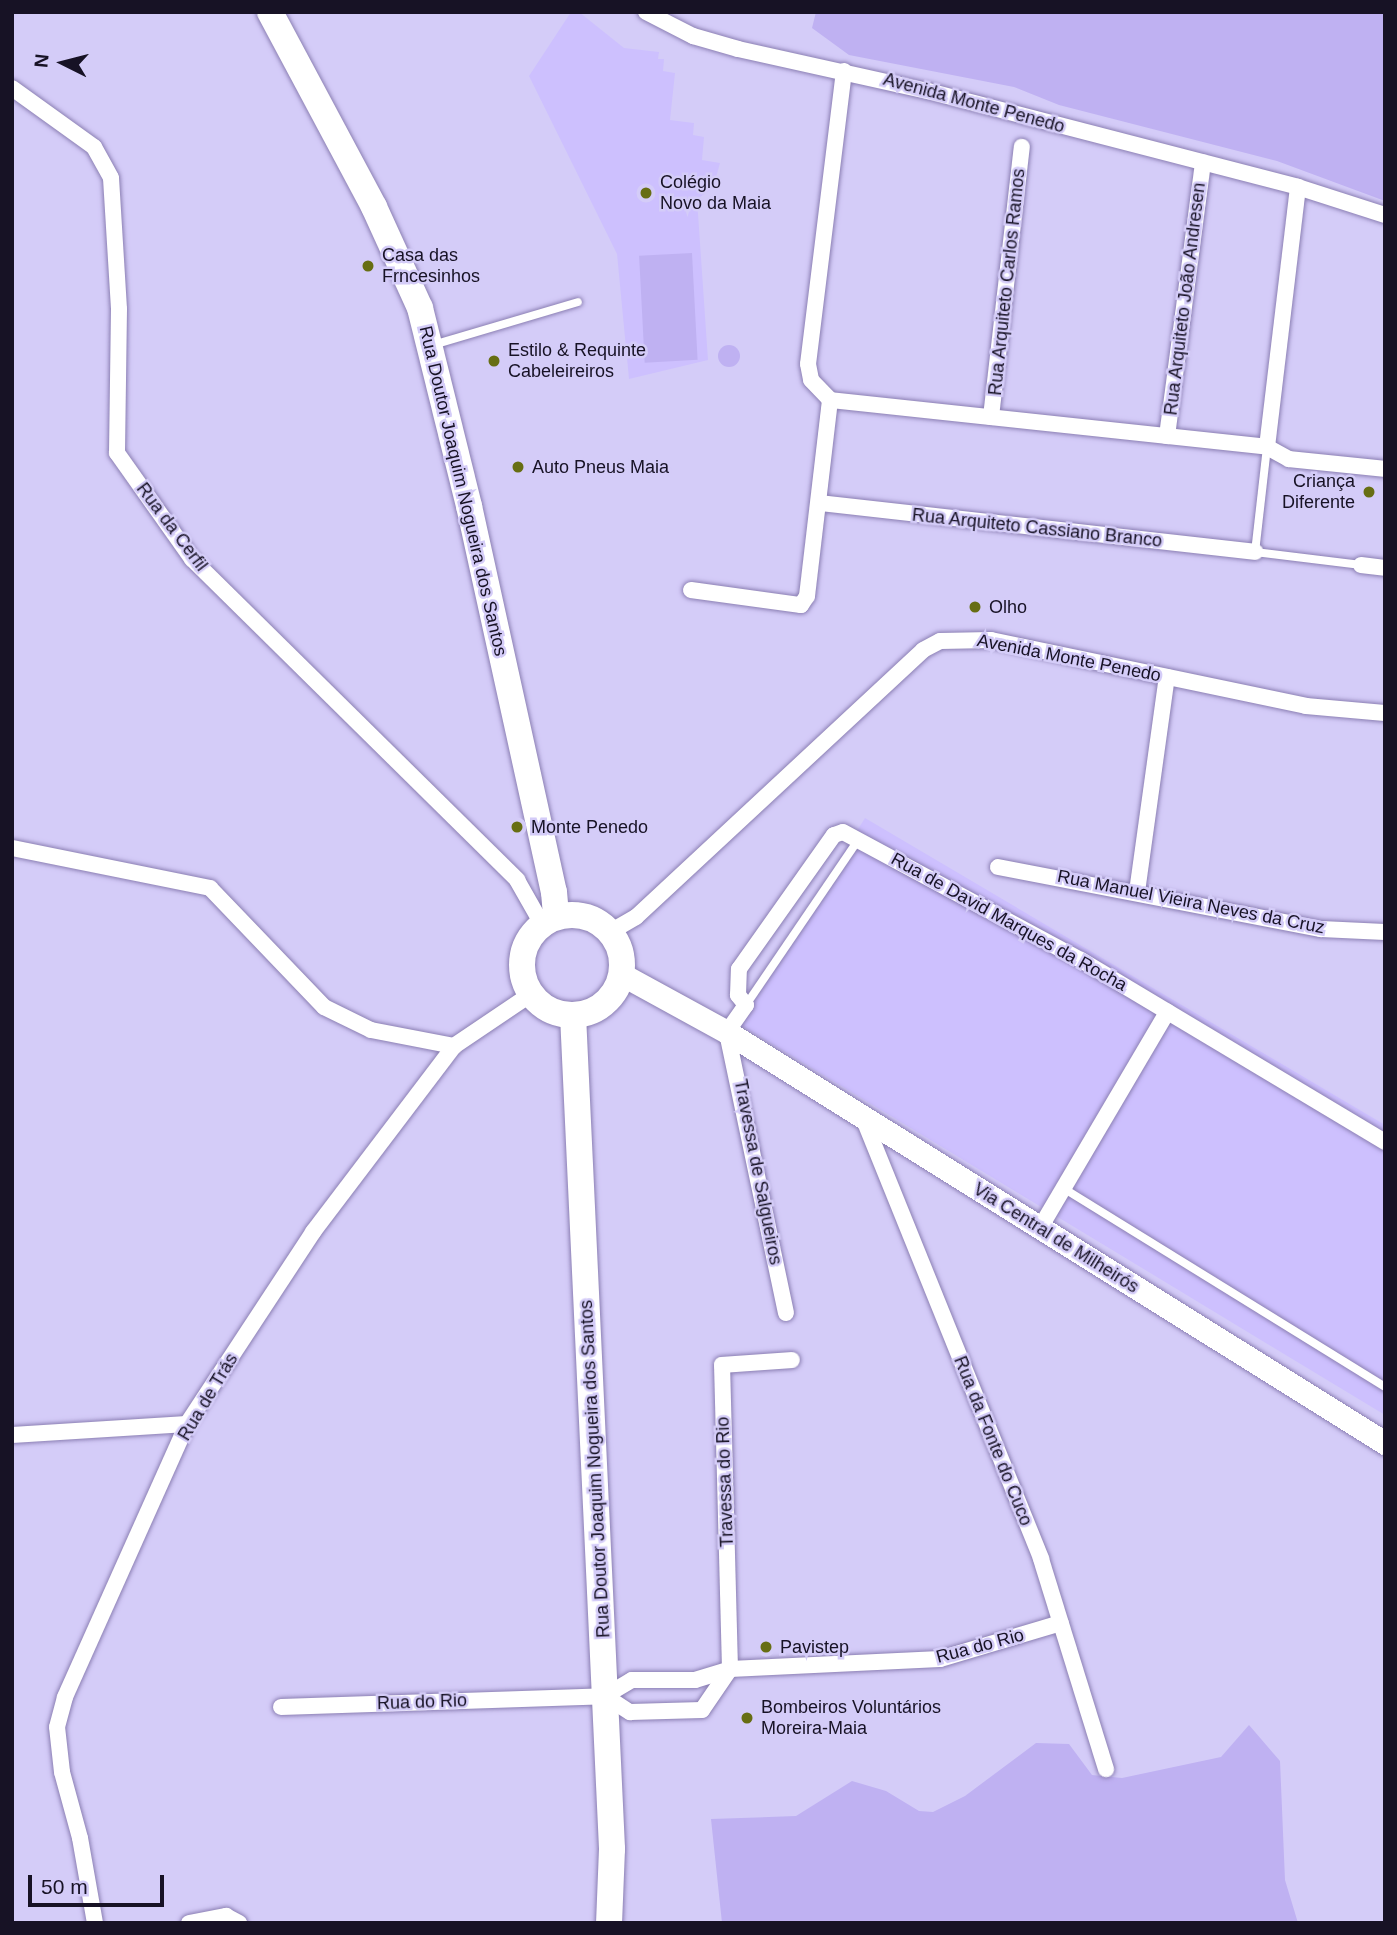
<!DOCTYPE html>
<meta charset="utf-8">
<style>
body{margin:0}
#map{position:relative;width:1397px;height:1935px;overflow:hidden;background:#d4ccf8;font-family:Arial,sans-serif}
div>[style]{position:absolute}
.built>*{inset:0;background:#cdc0fe}
.green>*{inset:0;background:#bfb1f2;transform-origin:0 0}
.round{border-radius:50%}
.roads{filter:drop-shadow(0 0 2px #8b7fb3) drop-shadow(0 0 2px #8b7fb3)}
.lane>*{height:8px;margin:-4px;padding:0 4px;transform-origin:4px;border-radius:4px;background:#fff}
.street>*{height:16px;margin:-8px;padding:0 8px;transform-origin:8px;border-radius:8px;background:#fff}
.secondary>*{height:23px;margin:-11.5px;padding:0 11.5px;transform-origin:11.5px;border-radius:11.5px;background:#fff}
.primary>*{height:26px;margin:-13px;padding:0 13px;transform-origin:13px;border-radius:13px;background:#fff}
.primary>.ring{margin:-13px;padding:0;box-sizing:content-box;background:none;border:26px solid #fff;border-radius:50%}
.dots>*{width:19px;height:19px;translate:-50% -50%;box-sizing:border-box;border:4px solid #d4ccf8;border-radius:50%}
span{translate:-50% -50%;white-space:nowrap;text-align:center;line-height:1.15;-webkit-text-stroke:5px #d4ccf8;paint-order:stroke}
.street-label{font-size:18px;color:#171225}
.poi-label{font-size:18px;color:#171225}
.left{translate:0 -50%;text-align:left}
.right{translate:-100% -50%;text-align:right}
.frame{position:absolute;inset:0;border:14px solid #171225;pointer-events:none}
.north{position:absolute;left:28px;top:28px;width:70px;height:70px;-webkit-text-stroke:5px #d4ccf8;paint-order:stroke;rotate:276deg;font-size:19px;font-weight:700;line-height:28px;text-align:center;color:#171225}
.north::after{content:'';display:block;margin:auto;width:24px;height:32px;background:#171225;clip-path:polygon(50% 0,100% 100%,50% 72%,0 100%)}
.scale{position:absolute;left:28px;top:1875px;width:136px;height:32px;box-sizing:border-box;border:4px solid #171225;border-top:0;padding-left:9px;font-size:21px;line-height:24px;white-space:nowrap;color:#171225;-webkit-text-stroke:5px #d4ccf8;paint-order:stroke}
</style>
<div id="map">
<div class="built">
<i style="clip-path:polygon(571px 12px,579px 12px,624px 48px,659px 52px,658px 59px,664px 59px,663px 71px,675px 73px,670px 120px,694px 123px,693px 135px,704px 137px,702px 160px,720px 163px,713px 188px,697px 199px,708px 360px,629px 379px,617px 254px,529px 76px)"></i>
<i style="clip-path:polygon(865px 818px,1385px 1125px,1385px 1415px,737px 1023px)"></i>
</div>
<div class="green">
<i style="clip-path:polygon(816px 12px,1385px 12px,1385px 201px,1277px 161px,1059px 105px,1014px 87px,849px 55px,812px 28px)"></i>
<i style="left:692px;top:253px;width:107px;height:53px;rotate:87deg"></i>
<i class="round" style="left:718px;top:345px;width:22px;height:22px"></i>
<i style="clip-path:polygon(1249px 1725px,1280px 1761px,1285px 1880px,1298px 1923px,722px 1923px,711px 1819px,796px 1816px,852px 1781px,886px 1791px,919px 1811px,933px 1812px,965px 1796px,1036px 1743px,1069px 1744px,1092px 1775px,1122px 1778px,1221px 1757px)"></i>
</div>
<div class="roads">
<div class="lane">
<i style="left:433px;top:345px;width:151px;rotate:-16.5deg"></i>
<i style="left:1267px;top:447px;width:106px;rotate:96.5deg"></i>
<i style="left:1255px;top:552px;width:107px;rotate:7deg"></i>
<i style="left:746px;top:1005px;width:201px;rotate:-55.8deg"></i>
<i style="left:1063px;top:1188px;width:379px;rotate:31.7deg"></i>
</div>
<div class="street">
<i style="left:646px;top:12px;width:53px;rotate:27.1deg"></i>
<i style="left:693px;top:36px;width:47px;rotate:16.1deg"></i>
<i style="left:738px;top:49px;width:195px;rotate:12.5deg"></i>
<i style="left:928px;top:91px;width:382px;rotate:14.5deg"></i>
<i style="left:1298px;top:187px;width:91px;rotate:17.8deg"></i>
<i style="left:844px;top:71px;width:295px;rotate:97deg"></i>
<i style="left:808px;top:364px;width:16px;rotate:79deg"></i>
<i style="left:811px;top:380px;width:28px;rotate:46deg"></i>
<i style="left:830px;top:400px;width:440px;rotate:6.1deg"></i>
<i style="left:1267px;top:447px;width:262px;rotate:-83.2deg"></i>
<i style="left:12px;top:88px;width:101px;rotate:35.7deg"></i>
<i style="left:94px;top:147px;width:35px;rotate:61deg"></i>
<i style="left:111px;top:178px;width:131px;rotate:86.5deg"></i>
<i style="left:119px;top:309px;width:144px;rotate:90.8deg"></i>
<i style="left:117px;top:453px;width:130px;rotate:54.7deg"></i>
<i style="left:192px;top:559px;width:457px;rotate:44.6deg"></i>
<i style="left:517px;top:880px;width:51px;rotate:60.4deg"></i>
<i style="left:991px;top:417px;width:272px;rotate:-83.5deg"></i>
<i style="left:1167px;top:436px;width:276px;rotate:-82.5deg"></i>
<i style="left:1267px;top:447px;width:25px;rotate:29deg"></i>
<i style="left:1289px;top:459px;width:97px;rotate:5.9deg"></i>
<i style="left:820px;top:503px;width:438px;rotate:6.4deg"></i>
<i style="left:1361px;top:565px;width:24px;rotate:7deg"></i>
<i style="left:691px;top:590px;width:111px;rotate:7.8deg"></i>
<i style="left:801px;top:605px;width:11px;rotate:-56deg"></i>
<i style="left:807px;top:596px;width:197px;rotate:-83.3deg"></i>
<i style="left:12px;top:848px;width:202px;rotate:11.4deg"></i>
<i style="left:210px;top:888px;width:165px;rotate:46.2deg"></i>
<i style="left:324px;top:1007px;width:52px;rotate:26.1deg"></i>
<i style="left:371px;top:1030px;width:85px;rotate:10.9deg"></i>
<i style="left:998px;top:867px;width:329px;rotate:10.9deg"></i>
<i style="left:1321px;top:929px;width:64px;rotate:2.7deg"></i>
<i style="left:1137px;top:892px;width:217px;rotate:-82.1deg"></i>
<i style="left:610px;top:932px;width:30px;rotate:-30deg"></i>
<i style="left:636px;top:917px;width:392px;rotate:-42.9deg"></i>
<i style="left:923px;top:650px;width:19px;rotate:-28deg"></i>
<i style="left:940px;top:641px;width:51px;rotate:-1.1deg"></i>
<i style="left:991px;top:640px;width:322px;rotate:11.8deg"></i>
<i style="left:1306px;top:706px;width:79px;rotate:5.1deg"></i>
<i style="left:864px;top:1120px;width:473px;rotate:68deg"></i>
<i style="left:1041px;top:1559px;width:220px;rotate:72.8deg"></i>
<i style="left:1040px;top:1228px;width:251px;rotate:-59.5deg"></i>
<i style="left:786px;top:1313px;width:287px;rotate:-101.9deg"></i>
<i style="left:727px;top:1032px;width:33px;rotate:-55deg"></i>
<i style="left:746px;top:1005px;width:13px;rotate:-129deg"></i>
<i style="left:738px;top:995px;width:26px;rotate:-88deg"></i>
<i style="left:739px;top:969px;width:164px;rotate:-54.7deg"></i>
<i style="left:834px;top:835px;width:9px;rotate:-18deg"></i>
<i style="left:843px;top:832px;width:270px;rotate:28.3deg"></i>
<i style="left:1081px;top:960px;width:354px;rotate:30.9deg"></i>
<i style="left:12px;top:1435px;width:175px;rotate:-3.6deg"></i>
<i style="left:730px;top:1669px;width:304px;rotate:-91.5deg"></i>
<i style="left:722px;top:1365px;width:70px;rotate:-4.1deg"></i>
<i style="left:605px;top:1696px;width:30px;rotate:33deg"></i>
<i style="left:630px;top:1712px;width:72px;rotate:-1.6deg"></i>
<i style="left:702px;top:1710px;width:50px;rotate:-55.7deg"></i>
<i style="left:281px;top:1707px;width:324px;rotate:-1.9deg"></i>
<i style="left:605px;top:1696px;width:31px;rotate:-31deg"></i>
<i style="left:632px;top:1680px;width:63px"></i>
<i style="left:695px;top:1680px;width:37px;rotate:-17deg"></i>
<i style="left:730px;top:1669px;width:210px;rotate:-2.7deg"></i>
<i style="left:940px;top:1659px;width:126px;rotate:-16.6deg"></i>
<i style="left:95px;top:1923px;width:86px;rotate:-100deg"></i>
<i style="left:80px;top:1838px;width:68px;rotate:-105.3deg"></i>
<i style="left:62px;top:1772px;width:45px;rotate:-96.3deg"></i>
<i style="left:57px;top:1727px;width:31px;rotate:-75deg"></i>
<i style="left:65px;top:1697px;width:299px;rotate:-65.9deg"></i>
<i style="left:187px;top:1424px;width:230px;rotate:-56.7deg"></i>
<i style="left:313px;top:1232px;width:233px;rotate:-52.8deg"></i>
<i style="left:454px;top:1046px;width:93px;rotate:-34deg"></i>
<i style="left:189px;top:1923px;width:38px;rotate:-11deg"></i>
<i style="left:226px;top:1916px;width:15px;rotate:28deg"></i>
</div>
<div class="secondary">
<i style="left:621px;top:974px;width:121px;rotate:28.7deg"></i>
<i style="left:727px;top:1032px;width:776px;rotate:31.99deg"></i>
</div>
<div class="primary">
<i style="left:270px;top:12px;width:221px;rotate:61.9deg"></i>
<i style="left:374px;top:207px;width:111px;rotate:65.5deg"></i>
<i style="left:420px;top:308px;width:204px;rotate:76.1deg"></i>
<i style="left:469px;top:506px;width:395px;rotate:77.6deg"></i>
<i style="left:554px;top:892px;width:25px;rotate:85deg"></i>
<i class="ring" style="left:522px;top:915px;width:74px;height:74px"></i>
<i style="left:573px;top:1015px;width:835px;rotate:87.32deg"></i>
<i style="left:612px;top:1849px;width:74px;rotate:92.3deg"></i>
</div>
</div>
<div class="dots">
<i style="left:646px;top:193px;background:#676e13"></i>
<i style="left:368px;top:266px;background:#676e13"></i>
<i style="left:494px;top:361px;background:#676e13"></i>
<i style="left:518px;top:467px;background:#676e13"></i>
<i style="left:1369px;top:492px;background:#676e13"></i>
<i style="left:975px;top:607px;background:#676e13"></i>
<i style="left:517px;top:827px;background:#676e13"></i>
<i style="left:766px;top:1647px;background:#676e13"></i>
<i style="left:747px;top:1718px;background:#676e13"></i>
</div>
<div class="street-label">
<span style="left:974px;top:103px;rotate:15deg">Avenida Monte Penedo</span>
<span style="left:1007px;top:282px;rotate:-84deg">Rua Arquiteto Carlos Ramos</span>
<span style="left:1185px;top:299px;rotate:-83deg">Rua Arquiteto João Andresen</span>
<span style="left:463px;top:491px;rotate:77deg">Rua Doutor Joaquim Nogueira dos Santos</span>
<span style="left:172px;top:527px;rotate:53deg">Rua da Cerfil</span>
<span style="left:1037px;top:528px;rotate:6deg">Rua Arquiteto Cassiano Branco</span>
<span style="left:1069px;top:658px;rotate:11deg">Avenida Monte Penedo</span>
<span style="left:1191px;top:902px;rotate:11deg">Rua Manuel Vieira Neves da Cruz</span>
<span style="left:1009px;top:922px;rotate:29deg">Rua de David Marques da Rocha</span>
<span style="left:758px;top:1172px;rotate:79deg">Travessa de Salgueiros</span>
<span style="left:1056px;top:1238px;rotate:32deg">Via Central de Milheirós</span>
<span style="left:208px;top:1397px;rotate:-59deg">Rua de Trás</span>
<span style="left:993px;top:1441px;rotate:68deg">Rua da Fonte do Cuco</span>
<span style="left:595px;top:1469px;rotate:-93deg">Rua Doutor Joaquim Nogueira dos Santos</span>
<span style="left:725px;top:1482px;rotate:-92deg">Travessa do Rio</span>
<span style="left:980px;top:1646px;rotate:-15deg">Rua do Rio</span>
<span style="left:422px;top:1702px;rotate:-2deg">Rua do Rio</span>
</div>
<div class="poi-label">
<span class="left" style="left:660px;top:193px">Colégio<br>Novo da Maia</span>
<span class="left" style="left:382px;top:266px">Casa das<br>Frncesinhos</span>
<span class="left" style="left:508px;top:361px">Estilo &amp; Requinte<br>Cabeleireiros</span>
<span class="left" style="left:532px;top:467px">Auto Pneus Maia</span>
<span class="right" style="left:1355px;top:492px">Criança<br>Diferente</span>
<span class="left" style="left:989px;top:607px">Olho</span>
<span class="left" style="left:531px;top:827px">Monte Penedo</span>
<span class="left" style="left:780px;top:1647px">Pavistep</span>
<span class="left" style="left:761px;top:1718px">Bombeiros Voluntários<br>Moreira-Maia</span>
</div>
<div class="frame"></div>
<div class="north">N</div>
<div class="scale">50 m</div>
</div>
